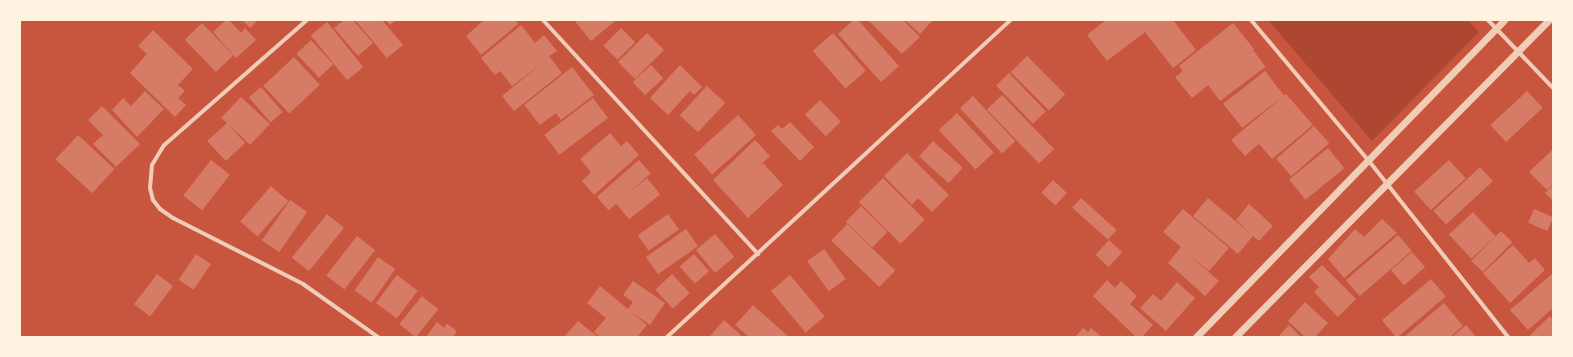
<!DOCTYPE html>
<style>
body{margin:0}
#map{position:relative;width:1573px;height:357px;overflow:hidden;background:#c8553d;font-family:"Varela Round",sans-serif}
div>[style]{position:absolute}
.green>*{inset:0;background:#ae4732}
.building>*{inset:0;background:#d67c66;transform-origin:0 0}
.minor>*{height:4px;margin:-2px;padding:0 2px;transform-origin:2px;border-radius:2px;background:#f1ccb7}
.tertiary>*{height:7px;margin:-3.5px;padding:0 3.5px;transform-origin:3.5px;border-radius:3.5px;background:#f1ccb7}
span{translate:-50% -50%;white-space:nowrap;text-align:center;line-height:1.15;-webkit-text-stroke:3.5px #fff3e0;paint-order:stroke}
.frame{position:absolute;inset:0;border:21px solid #fff3e0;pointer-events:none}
</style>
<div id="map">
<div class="green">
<i style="clip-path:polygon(1268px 20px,1468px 20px,1479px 32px,1372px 141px)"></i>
</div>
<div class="building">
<i style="clip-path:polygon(226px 20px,229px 20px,241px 33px,245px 28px,256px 40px,236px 58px,213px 32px)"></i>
<i style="clip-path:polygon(242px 20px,258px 20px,250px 28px)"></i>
<i style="clip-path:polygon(344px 20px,353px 20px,373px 43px,358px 56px,334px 28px)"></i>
<i style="clip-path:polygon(355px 20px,382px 20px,403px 45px,387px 58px)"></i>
<i style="clip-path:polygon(385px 20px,396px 20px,390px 25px)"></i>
<i style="clip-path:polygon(484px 20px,515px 20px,518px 24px,481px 55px,466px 36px)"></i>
<i style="clip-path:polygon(574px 20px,616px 20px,591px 41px)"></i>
<i style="clip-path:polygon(853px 20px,858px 20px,899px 66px,881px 82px,838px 34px)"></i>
<i style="clip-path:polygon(868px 20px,903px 20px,920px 37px,902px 54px)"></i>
<i style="clip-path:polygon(905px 20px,933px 20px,920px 34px)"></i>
<i style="clip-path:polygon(1106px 20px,1173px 20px,1196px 50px,1173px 68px,1145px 32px,1107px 61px,1087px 35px)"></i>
<i style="left:327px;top:22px;width:58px;height:21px;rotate:51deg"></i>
<i style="left:202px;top:23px;width:45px;height:24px;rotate:46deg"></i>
<i style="clip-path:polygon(1233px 23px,1254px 49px,1192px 98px,1175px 77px,1183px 71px,1179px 66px)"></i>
<i style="clip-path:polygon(521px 25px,535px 43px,544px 35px,557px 51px,549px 56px,562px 73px,514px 111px,502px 96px,545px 61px,512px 86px,500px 71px,495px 75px,481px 58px)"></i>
<i style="left:621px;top:28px;width:20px;height:25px;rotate:45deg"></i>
<i style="clip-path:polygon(153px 30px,193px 69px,178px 85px,185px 91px,178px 98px,186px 105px,175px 117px,130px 73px,147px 54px,138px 46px)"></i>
<i style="left:647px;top:33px;width:24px;height:41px;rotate:45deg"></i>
<i style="left:833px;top:33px;width:50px;height:27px;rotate:49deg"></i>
<i style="left:311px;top:40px;width:33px;height:20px;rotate:47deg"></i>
<i style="left:1253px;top:50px;width:21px;height:57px;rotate:53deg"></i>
<i style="left:1027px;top:56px;width:54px;height:23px;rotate:45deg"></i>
<i style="left:294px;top:57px;width:38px;height:42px;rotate:47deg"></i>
<i style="left:651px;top:65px;width:18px;height:25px;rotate:47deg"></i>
<i style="clip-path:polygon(680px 65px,702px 87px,694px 95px,690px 91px,668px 115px,650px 98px)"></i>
<i style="clip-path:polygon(572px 67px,594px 95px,561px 120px,556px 113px,540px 125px,524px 105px)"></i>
<i style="left:1265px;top:71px;width:31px;height:53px;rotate:52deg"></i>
<i style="left:1009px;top:73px;width:53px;height:18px;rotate:46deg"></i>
<i style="left:707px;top:86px;width:25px;height:40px;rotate:43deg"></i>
<i style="left:261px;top:87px;width:33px;height:16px;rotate:49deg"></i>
<i style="clip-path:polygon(145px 91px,164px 109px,137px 137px,112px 110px,123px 98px,131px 106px)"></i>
<i style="left:1527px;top:91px;width:23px;height:50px;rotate:47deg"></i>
<i style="clip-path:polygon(1286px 94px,1313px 125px,1272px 159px,1259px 144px,1245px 156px,1231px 140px)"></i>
<i style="left:1002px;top:95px;width:75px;height:21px;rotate:46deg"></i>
<i style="left:973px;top:96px;width:62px;height:18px;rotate:47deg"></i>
<i style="clip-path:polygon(241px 97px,270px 124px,250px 145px,228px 124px,245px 143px,226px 161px,207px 141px,227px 123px,221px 118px)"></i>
<i style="left:593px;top:98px;width:25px;height:61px;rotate:53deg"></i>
<i style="left:820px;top:100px;width:30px;height:21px;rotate:46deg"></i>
<i style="clip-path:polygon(102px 106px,140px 144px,116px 167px,93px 144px,103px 135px,88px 120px)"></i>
<i style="left:957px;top:113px;width:54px;height:25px;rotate:47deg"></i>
<i style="left:738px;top:115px;width:27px;height:59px;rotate:48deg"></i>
<i style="clip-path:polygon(790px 122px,814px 147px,800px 161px,771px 131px,778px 125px,782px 129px)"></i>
<i style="left:1314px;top:126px;width:23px;height:50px;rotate:49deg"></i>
<i style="clip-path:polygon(610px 133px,621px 146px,627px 141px,639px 155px,594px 195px,582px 181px,591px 172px,580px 159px)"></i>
<i style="left:78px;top:135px;width:50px;height:33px;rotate:43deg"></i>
<i style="clip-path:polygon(755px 140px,770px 156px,748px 176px,763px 163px,783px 185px,748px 218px,713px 180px)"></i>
<i style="left:933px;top:141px;width:40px;height:21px;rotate:42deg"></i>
<i style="left:1328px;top:148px;width:26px;height:50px;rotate:51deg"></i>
<i style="clip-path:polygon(1553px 149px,1553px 184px,1547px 190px,1529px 172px)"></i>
<i style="clip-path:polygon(907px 153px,949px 195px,932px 212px,918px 198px,912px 205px,884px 176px)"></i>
<i style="left:211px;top:160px;width:24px;height:45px;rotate:38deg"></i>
<i style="left:639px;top:160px;width:18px;height:56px;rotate:49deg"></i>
<i style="left:1449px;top:160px;width:25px;height:47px;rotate:48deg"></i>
<i style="left:1480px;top:167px;width:19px;height:64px;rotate:47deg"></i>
<i style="left:647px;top:178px;width:21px;height:40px;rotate:51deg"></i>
<i style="left:883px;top:178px;width:59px;height:34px;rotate:45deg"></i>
<i style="left:1053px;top:180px;width:19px;height:17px;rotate:43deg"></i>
<i style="clip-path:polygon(1553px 185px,1553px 201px,1545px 193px)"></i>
<i style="left:271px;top:186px;width:23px;height:47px;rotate:41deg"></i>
<i style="left:1081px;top:198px;width:48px;height:13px;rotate:42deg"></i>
<i style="clip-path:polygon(1208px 198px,1252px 235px,1236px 220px,1249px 204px,1273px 226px,1259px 241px,1253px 236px,1238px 254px,1193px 216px)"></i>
<i style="left:290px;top:200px;width:21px;height:49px;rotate:35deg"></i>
<i style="left:861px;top:206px;width:37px;height:22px;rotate:44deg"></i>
<i style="clip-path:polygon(1183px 209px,1229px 248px,1209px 271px,1187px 253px,1219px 281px,1205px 296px,1168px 263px,1181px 247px,1163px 232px)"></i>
<i style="left:1534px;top:209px;width:21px;height:15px;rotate:23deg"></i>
<i style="left:1473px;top:212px;width:33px;height:33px;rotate:47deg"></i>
<i style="left:327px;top:214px;width:22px;height:56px;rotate:39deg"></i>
<i style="left:668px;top:214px;width:19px;height:37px;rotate:55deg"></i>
<i style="clip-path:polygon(1382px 219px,1397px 233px,1344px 278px,1328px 259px,1355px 229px,1364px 237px)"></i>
<i style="left:847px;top:224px;width:67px;height:23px;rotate:44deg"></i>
<i style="left:686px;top:229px;width:21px;height:49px;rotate:55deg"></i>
<i style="left:1501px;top:231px;width:16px;height:42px;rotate:45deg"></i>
<i style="left:715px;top:234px;width:30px;height:25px;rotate:50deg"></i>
<i style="left:1398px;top:235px;width:21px;height:69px;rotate:49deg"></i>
<i style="left:357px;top:236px;width:23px;height:50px;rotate:38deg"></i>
<i style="left:1109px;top:240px;width:18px;height:20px;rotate:43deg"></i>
<i style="clip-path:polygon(1513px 245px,1529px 263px,1535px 258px,1545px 270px,1510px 303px,1483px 273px)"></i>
<i style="left:824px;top:249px;width:37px;height:21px;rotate:54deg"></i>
<i style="left:1412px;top:252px;width:20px;height:28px;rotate:49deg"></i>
<i style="left:196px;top:254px;width:18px;height:31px;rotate:34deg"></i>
<i style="left:694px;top:254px;width:23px;height:19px;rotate:49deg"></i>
<i style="left:378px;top:257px;width:21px;height:41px;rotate:35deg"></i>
<i style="clip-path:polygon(1322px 265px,1356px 299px,1338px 317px,1314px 292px,1319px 287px,1309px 277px)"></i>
<i style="clip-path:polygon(1553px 273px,1553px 308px,1528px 330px,1510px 310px)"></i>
<i style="left:157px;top:274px;width:20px;height:38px;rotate:37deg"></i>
<i style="left:672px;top:274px;width:26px;height:23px;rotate:47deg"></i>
<i style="left:397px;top:275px;width:26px;height:35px;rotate:37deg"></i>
<i style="left:790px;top:275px;width:54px;height:25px;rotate:50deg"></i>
<i style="left:1431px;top:279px;width:23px;height:64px;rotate:50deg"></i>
<i style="clip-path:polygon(1107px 280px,1115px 288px,1121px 281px,1137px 296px,1130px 304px,1153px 325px,1142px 337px,1136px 337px,1093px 296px)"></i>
<i style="clip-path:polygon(633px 281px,665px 303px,650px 325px,630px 311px,647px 325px,637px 337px,600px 337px,594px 332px,606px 318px,587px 303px,600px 286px,628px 309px,633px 302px,623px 295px)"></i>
<i style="clip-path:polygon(1177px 282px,1195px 298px,1166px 331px,1140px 308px,1153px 294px,1161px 301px)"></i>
<i style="left:422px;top:296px;width:21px;height:36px;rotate:39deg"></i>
<i style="clip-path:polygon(1305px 302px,1328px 323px,1315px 337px,1305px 337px,1288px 321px)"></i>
<i style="clip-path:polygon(1444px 303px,1463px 326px,1450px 337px,1404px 337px)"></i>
<i style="clip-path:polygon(753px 305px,789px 337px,749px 337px,735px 325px)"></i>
<i style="clip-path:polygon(1550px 316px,1553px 320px,1553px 337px,1531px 337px,1530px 335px)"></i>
<i style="clip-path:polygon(724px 320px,743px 337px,709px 337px)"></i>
<i style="clip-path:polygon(578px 321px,598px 337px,564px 337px)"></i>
<i style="clip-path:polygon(437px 322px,444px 328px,447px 324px,457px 331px,453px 337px,426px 337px)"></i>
<i style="clip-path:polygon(1289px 325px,1301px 337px,1278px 337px)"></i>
<i style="clip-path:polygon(1466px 325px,1476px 337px,1452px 337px)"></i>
<i style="clip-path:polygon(1083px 328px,1088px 332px,1091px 328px,1102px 337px,1075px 337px)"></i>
</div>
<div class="minor">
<i style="left:307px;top:20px;width:190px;rotate:138.8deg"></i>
<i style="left:164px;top:145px;width:23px;rotate:121deg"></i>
<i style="left:152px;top:165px;width:23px;rotate:95deg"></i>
<i style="left:150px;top:188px;width:12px;rotate:76deg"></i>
<i style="left:153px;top:200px;width:11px;rotate:52deg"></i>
<i style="left:160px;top:209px;width:16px;rotate:35deg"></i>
<i style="left:173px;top:218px;width:146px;rotate:26.9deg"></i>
<i style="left:303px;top:284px;width:92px;rotate:35.2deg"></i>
<i style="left:543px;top:20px;width:318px;rotate:47.4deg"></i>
<i style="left:1251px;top:20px;width:184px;rotate:50.1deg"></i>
<i style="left:1369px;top:161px;width:224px;rotate:51.7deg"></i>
<i style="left:1488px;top:20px;width:94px;rotate:46.3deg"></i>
<i style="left:667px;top:337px;width:468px;rotate:-42.7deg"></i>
</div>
<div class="tertiary">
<i style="left:1196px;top:337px;width:442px;rotate:-45.8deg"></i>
<i style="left:1235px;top:337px;width:446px;rotate:-45.3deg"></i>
</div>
<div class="frame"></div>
</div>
